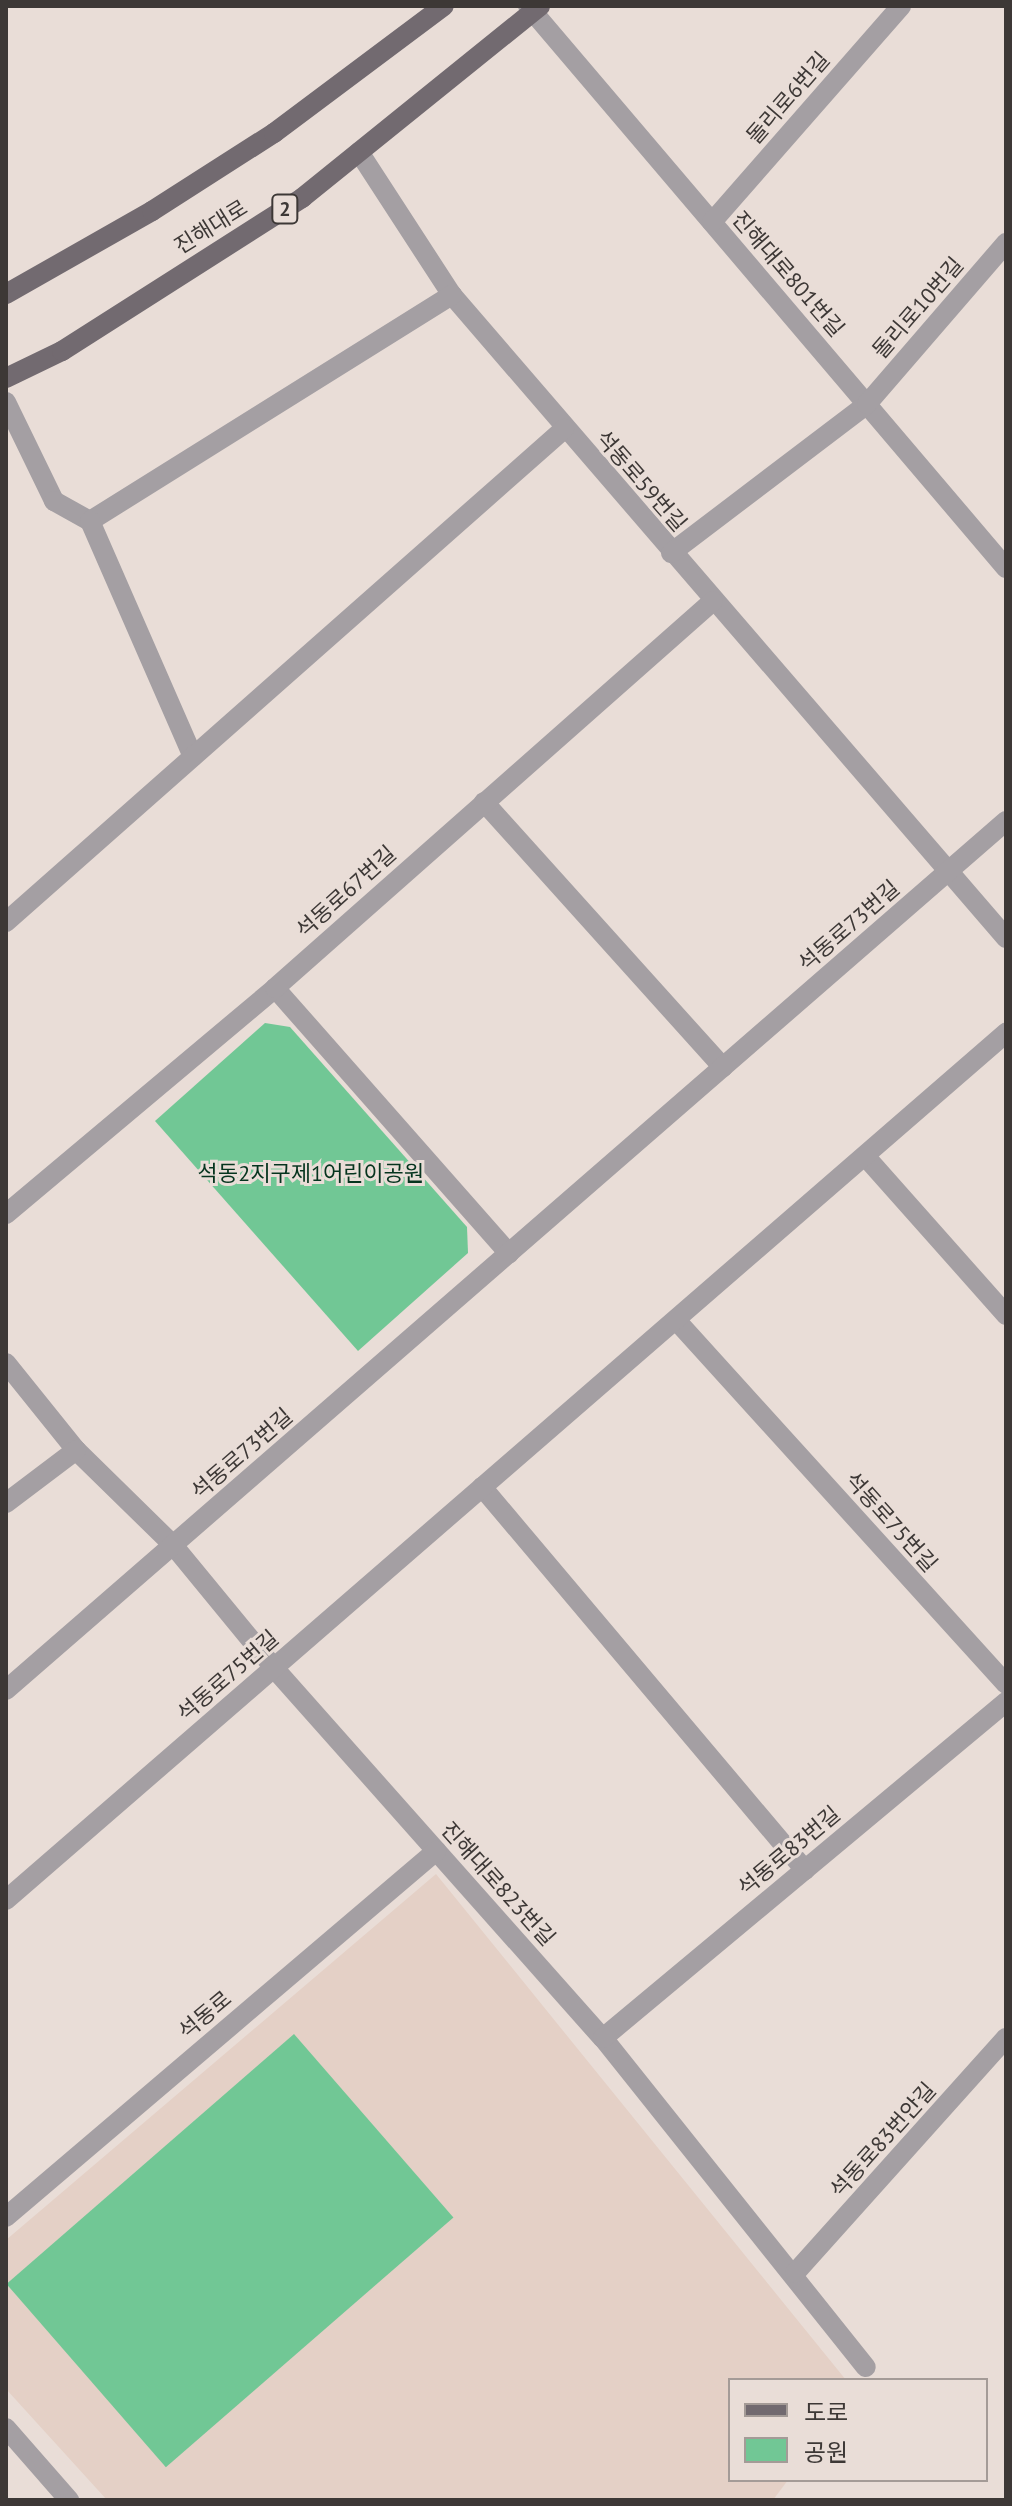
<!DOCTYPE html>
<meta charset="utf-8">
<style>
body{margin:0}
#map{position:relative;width:1012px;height:2506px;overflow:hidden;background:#e9ddd7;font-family:"PT Sans","Noto Sans KR",sans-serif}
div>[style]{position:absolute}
.built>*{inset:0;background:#e4d0c6}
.green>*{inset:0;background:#71c795;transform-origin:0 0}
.minor>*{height:20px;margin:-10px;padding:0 10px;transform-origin:10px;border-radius:10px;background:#a49fa3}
.primary>*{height:20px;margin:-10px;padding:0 10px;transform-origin:10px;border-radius:10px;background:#726a70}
span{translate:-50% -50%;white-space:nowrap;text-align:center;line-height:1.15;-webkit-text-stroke:6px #e9ddd7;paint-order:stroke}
.shield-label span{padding:2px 6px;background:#e9ddd7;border:2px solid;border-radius:6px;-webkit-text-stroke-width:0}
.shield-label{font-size:20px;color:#3d3836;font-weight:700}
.street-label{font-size:22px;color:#3d3836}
.park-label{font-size:22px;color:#05341e}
.frame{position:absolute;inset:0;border:8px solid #3d3836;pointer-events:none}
.legend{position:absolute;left:728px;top:2378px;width:260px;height:104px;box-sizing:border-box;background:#e9ddd7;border:2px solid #a49b97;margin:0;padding:10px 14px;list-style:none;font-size:24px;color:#3d3836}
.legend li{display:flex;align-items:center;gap:16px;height:40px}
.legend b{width:40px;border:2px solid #a49b97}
</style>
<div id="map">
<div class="built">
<i style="clip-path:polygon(436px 1874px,846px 2380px,730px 2380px,730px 2480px,788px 2480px,773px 2500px,107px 2500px,6px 2389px,6px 2240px)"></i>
</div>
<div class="green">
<i style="clip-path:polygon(265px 1023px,290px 1027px,467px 1227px,468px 1253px,358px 1351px,155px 1121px)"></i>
<i style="left:294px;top:2034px;width:243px;height:381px;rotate:49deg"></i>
</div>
<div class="minor">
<i style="left:528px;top:6px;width:738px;rotate:49.62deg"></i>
<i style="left:359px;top:152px;width:171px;rotate:57deg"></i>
<i style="left:452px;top:295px;width:849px;rotate:49.25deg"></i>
<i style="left:712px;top:222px;width:287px;rotate:-48.8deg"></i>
<i style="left:6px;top:402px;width:110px;rotate:64.1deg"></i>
<i style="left:54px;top:501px;width:41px;rotate:29.1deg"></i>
<i style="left:90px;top:521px;width:427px;rotate:-32deg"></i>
<i style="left:90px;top:521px;width:257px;rotate:66.4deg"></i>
<i style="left:671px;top:553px;width:246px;rotate:-37.2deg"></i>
<i style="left:867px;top:404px;width:213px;rotate:-49.2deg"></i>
<i style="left:484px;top:802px;width:357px;rotate:48deg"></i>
<i style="left:6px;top:922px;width:745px;rotate:-41.46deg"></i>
<i style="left:275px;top:988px;width:354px;rotate:48.6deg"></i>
<i style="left:865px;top:1156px;width:213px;rotate:48.4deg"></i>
<i style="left:6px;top:1214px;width:351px;rotate:-40deg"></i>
<i style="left:275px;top:988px;width:584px;rotate:-41.46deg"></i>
<i style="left:676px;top:1320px;width:491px;rotate:47.8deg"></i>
<i style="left:6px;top:1363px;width:112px;rotate:51.2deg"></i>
<i style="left:76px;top:1450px;width:136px;rotate:44.4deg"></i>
<i style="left:173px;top:1545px;width:159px;rotate:50.6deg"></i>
<i style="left:274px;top:1668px;width:495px;rotate:48.4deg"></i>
<i style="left:603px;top:2038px;width:421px;rotate:51.4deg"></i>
<i style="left:482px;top:1487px;width:501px;rotate:49.86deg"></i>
<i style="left:6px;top:1503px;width:88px;rotate:-37.1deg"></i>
<i style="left:6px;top:1690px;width:1325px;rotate:-40.99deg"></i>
<i style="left:6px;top:1900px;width:1324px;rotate:-40.93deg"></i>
<i style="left:603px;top:2038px;width:525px;rotate:-39.82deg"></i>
<i style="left:6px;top:2217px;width:565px;rotate:-40.4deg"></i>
<i style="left:795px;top:2273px;width:316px;rotate:-48.1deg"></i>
<i style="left:6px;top:2428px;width:96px;rotate:48.8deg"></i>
</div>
<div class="primary">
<i style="left:6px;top:294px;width:168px;rotate:-29.6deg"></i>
<i style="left:152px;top:211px;width:145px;rotate:-32.6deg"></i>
<i style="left:274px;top:133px;width:212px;rotate:-36.8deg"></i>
<i style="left:6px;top:378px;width:62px;rotate:-25.7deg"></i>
<i style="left:62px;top:351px;width:285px;rotate:-32.5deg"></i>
<i style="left:302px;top:198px;width:306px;rotate:-38.9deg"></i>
</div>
<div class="shield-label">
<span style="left:285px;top:209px">2</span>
</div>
<div class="street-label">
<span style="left:788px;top:98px;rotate:-49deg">돌리로6번길</span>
<span style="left:211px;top:227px;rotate:-32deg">진해대로</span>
<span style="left:788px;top:274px;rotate:49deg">진해대로801번길</span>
<span style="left:918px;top:308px;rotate:-49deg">돌리로10번길</span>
<span style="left:641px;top:481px;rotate:49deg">석동로59번길</span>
<span style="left:346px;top:892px;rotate:-42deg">석동로67번길</span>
<span style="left:849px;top:926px;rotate:-41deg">석동로73번길</span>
<span style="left:242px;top:1454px;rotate:-41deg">석동로73번길</span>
<span style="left:891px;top:1522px;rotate:48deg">석동로75번길</span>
<span style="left:228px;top:1676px;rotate:-41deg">석동로75번길</span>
<span style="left:789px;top:1851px;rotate:-40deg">석동로83번길</span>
<span style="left:498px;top:1884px;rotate:48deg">진해대로823번길</span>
<span style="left:205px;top:2015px;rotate:-40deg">석동로</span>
<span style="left:883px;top:2140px;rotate:-48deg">석동로83번안길</span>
</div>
<div class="park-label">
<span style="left:311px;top:1174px">석동2지구제1어린이공원</span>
</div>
<div class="frame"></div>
<ul class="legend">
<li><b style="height:10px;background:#726a70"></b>도로</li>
<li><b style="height:22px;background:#71c795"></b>공원</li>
</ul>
</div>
